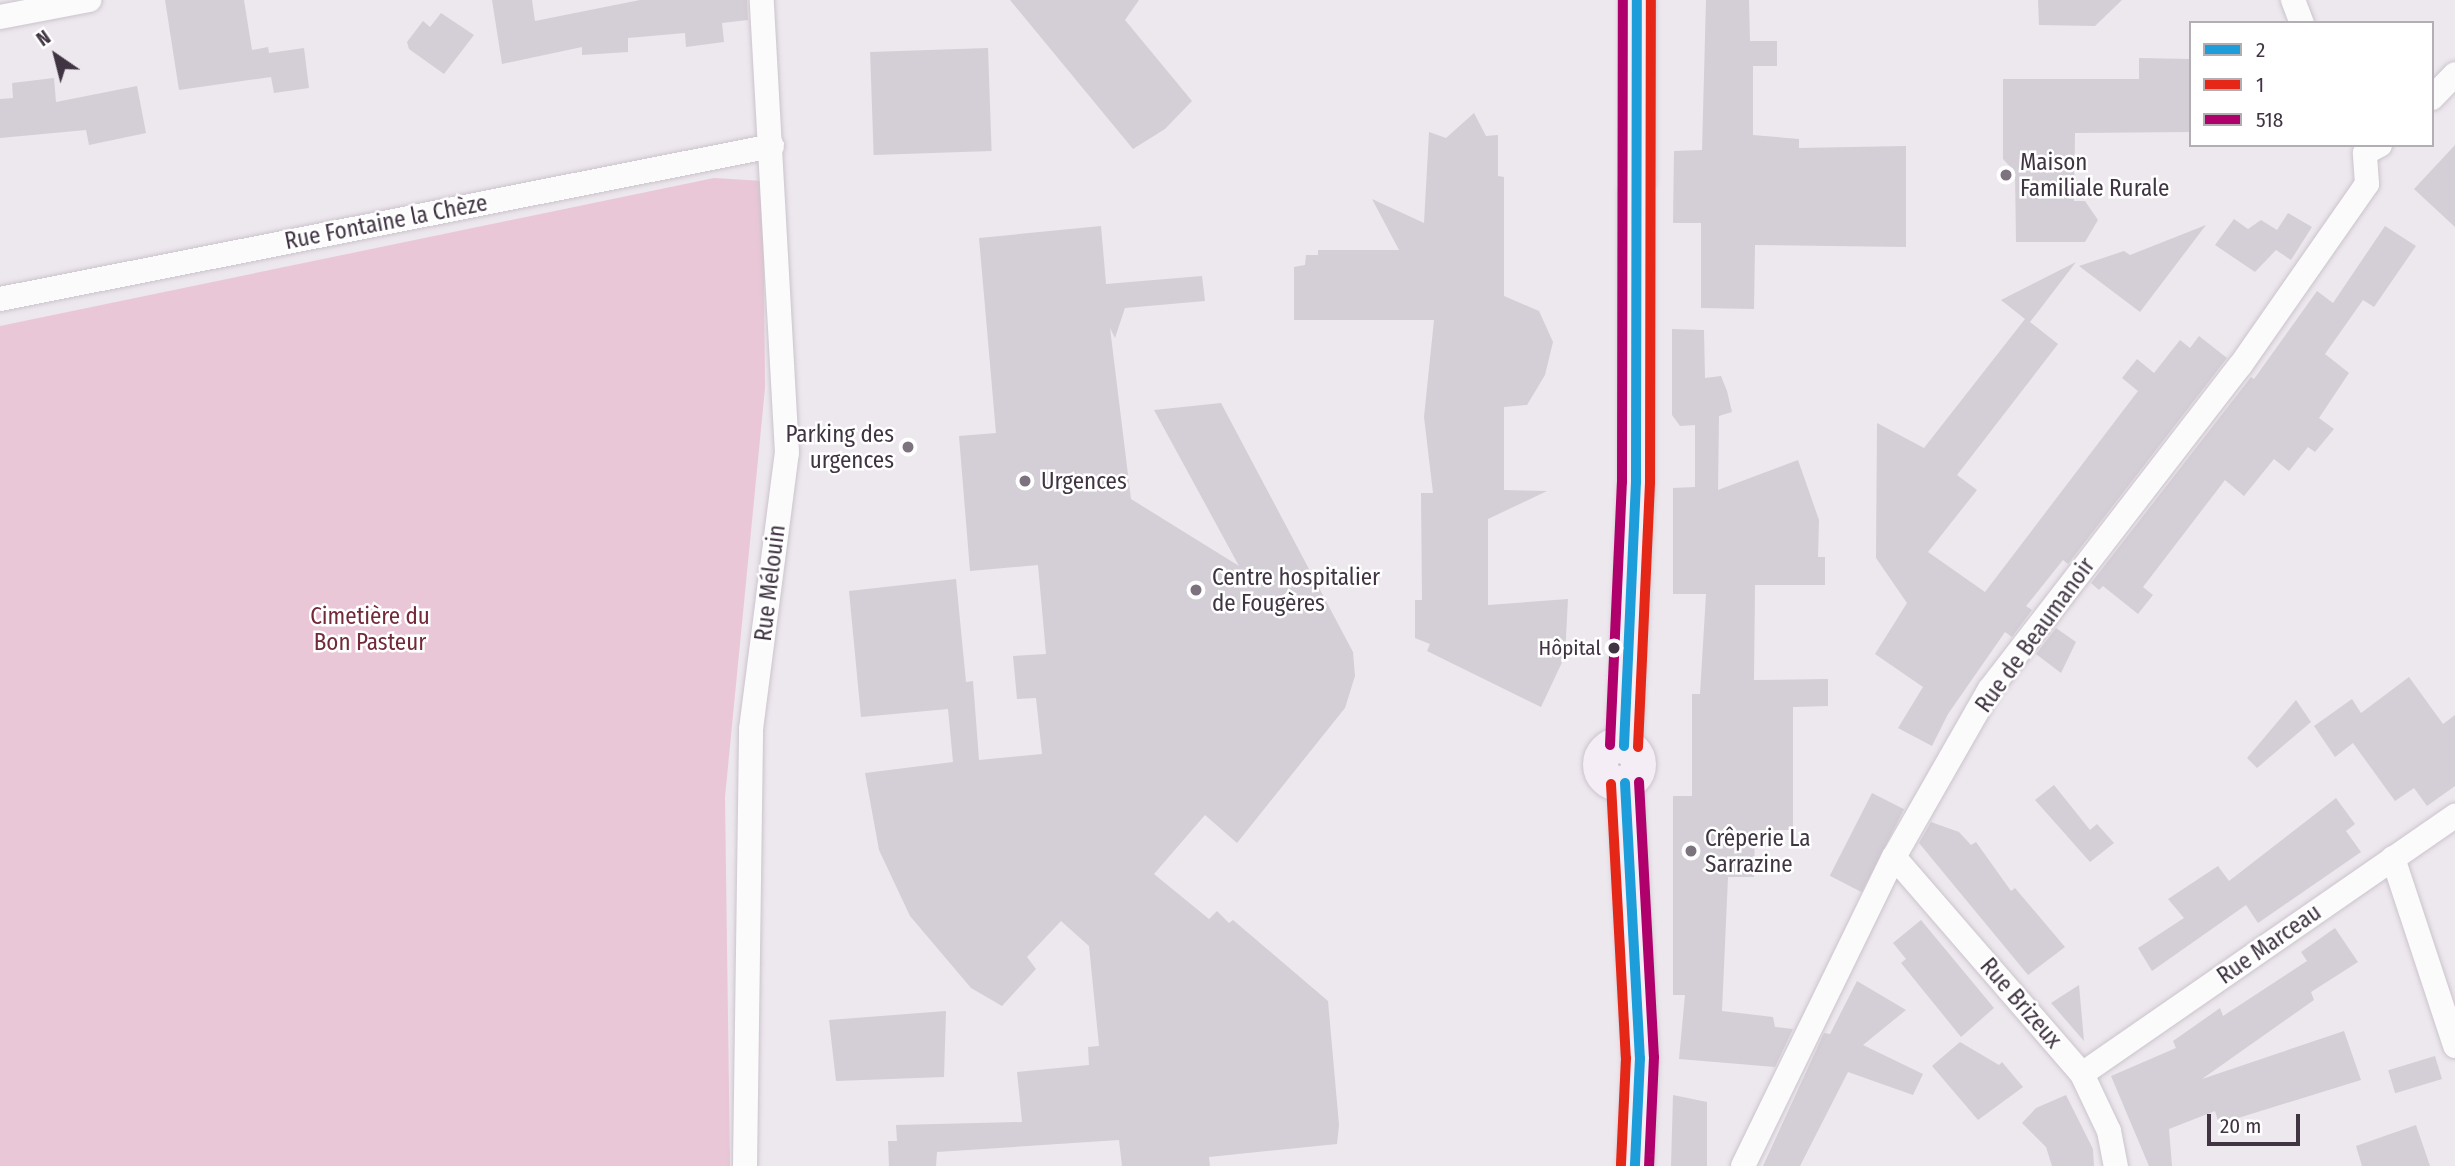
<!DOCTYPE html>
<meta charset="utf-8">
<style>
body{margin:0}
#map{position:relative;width:2455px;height:1166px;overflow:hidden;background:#ede7ee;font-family:"Fira Sans Condensed",sans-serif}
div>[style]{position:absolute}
.green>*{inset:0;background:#e9c7d6}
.building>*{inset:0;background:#d4ced6;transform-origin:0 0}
.roads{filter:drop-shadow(0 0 2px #cbc4cc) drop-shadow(0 0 2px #cbc4cc)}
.street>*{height:24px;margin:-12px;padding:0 12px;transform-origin:12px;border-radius:12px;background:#fcfbfc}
.secondary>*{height:35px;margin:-17.5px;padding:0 17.5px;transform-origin:17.5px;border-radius:17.5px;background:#f5edf6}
.secondary>.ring{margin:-17.5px;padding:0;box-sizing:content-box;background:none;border:35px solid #f5edf6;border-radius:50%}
.bus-1>*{height:10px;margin:-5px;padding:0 5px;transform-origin:5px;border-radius:5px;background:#1d9dd9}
.bus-2>*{height:10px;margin:-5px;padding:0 5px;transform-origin:5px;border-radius:5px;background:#e52718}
.bus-3>*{height:10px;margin:-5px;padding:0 5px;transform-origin:5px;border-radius:5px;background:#b0006b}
.dots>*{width:19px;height:19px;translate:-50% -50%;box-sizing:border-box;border:4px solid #fff;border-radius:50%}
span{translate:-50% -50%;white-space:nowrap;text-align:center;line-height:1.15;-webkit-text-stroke:5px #fff;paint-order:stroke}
.bus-label{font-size:21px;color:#403443}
.right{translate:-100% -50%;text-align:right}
.poi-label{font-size:23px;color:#403443}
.left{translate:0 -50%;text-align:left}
.street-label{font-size:23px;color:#403443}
.park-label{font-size:23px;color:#722a39}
.legend{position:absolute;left:2189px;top:21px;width:245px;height:126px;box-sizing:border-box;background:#fff;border:2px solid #b3aeb4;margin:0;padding:9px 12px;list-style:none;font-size:21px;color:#403443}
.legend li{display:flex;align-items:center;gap:14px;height:35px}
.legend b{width:35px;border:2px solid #b3aeb4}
.north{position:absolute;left:21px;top:21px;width:70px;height:70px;-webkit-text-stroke:5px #fff;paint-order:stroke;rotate:325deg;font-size:19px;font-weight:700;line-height:28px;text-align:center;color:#403443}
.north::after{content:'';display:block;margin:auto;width:24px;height:32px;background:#403443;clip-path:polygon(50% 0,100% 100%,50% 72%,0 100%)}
.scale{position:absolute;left:2207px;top:1114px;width:93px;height:32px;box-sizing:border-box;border:4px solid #403443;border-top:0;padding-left:9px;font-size:21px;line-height:24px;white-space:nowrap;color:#403443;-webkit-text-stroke:5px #fff;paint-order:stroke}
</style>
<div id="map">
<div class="green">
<i style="clip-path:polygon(714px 178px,763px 181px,765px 388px,725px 797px,730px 1166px,0 1166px,0 326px)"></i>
</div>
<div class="building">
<i style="clip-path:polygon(165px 0,244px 0,252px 50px,268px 47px,269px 53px,304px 48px,309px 88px,274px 93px,271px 77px,179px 90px)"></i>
<i style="clip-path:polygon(492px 0,532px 0,535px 21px,640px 0,747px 0,748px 20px,722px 23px,724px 42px,686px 47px,685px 33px,628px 38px,628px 52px,582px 55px,582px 47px,502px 64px)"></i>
<i style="clip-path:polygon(1010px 0,1139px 0,1125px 20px,1192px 101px,1165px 129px,1133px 149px)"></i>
<i style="clip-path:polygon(1706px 0,1749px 0,1750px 41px,1777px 41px,1777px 66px,1753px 66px,1753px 135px,1799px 139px,1799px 148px,1906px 146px,1906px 247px,1755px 245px,1754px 309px,1701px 308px,1701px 223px,1673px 223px,1674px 151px,1702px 150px)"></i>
<i style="clip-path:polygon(2038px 0,2122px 0,2095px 26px,2039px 25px)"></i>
<i style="clip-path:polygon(441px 13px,474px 35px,444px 74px,409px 49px,407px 42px,423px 21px,430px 27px)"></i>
<i style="left:988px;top:48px;width:103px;height:118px;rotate:88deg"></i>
<i style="clip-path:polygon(2139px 58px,2191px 59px,2191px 132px,2075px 133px,2074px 201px,2085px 201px,2098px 220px,2085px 242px,2016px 242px,2015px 172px,2003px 159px,2003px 79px,2139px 79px)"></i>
<i style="clip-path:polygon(54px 78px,56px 102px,137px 86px,146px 133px,89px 145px,86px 130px,0 138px,0 99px,13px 98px,12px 83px)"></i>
<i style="clip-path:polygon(1474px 113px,1486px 136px,1498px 135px,1498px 176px,1504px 177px,1504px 296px,1539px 311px,1553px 342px,1545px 375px,1527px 405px,1504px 407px,1504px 490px,1547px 491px,1488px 519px,1488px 605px,1568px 599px,1565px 656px,1541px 707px,1427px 651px,1430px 644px,1415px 638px,1415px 600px,1422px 600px,1421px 493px,1433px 493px,1424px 417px,1434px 320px,1294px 320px,1294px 267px,1305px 265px,1306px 255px,1318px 255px,1318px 250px,1399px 250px,1372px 199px,1424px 223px,1429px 132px,1446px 138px)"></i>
<i style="clip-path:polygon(2455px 145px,2455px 227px,2414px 189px)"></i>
<i style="clip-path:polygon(2288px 213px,2312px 227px,2291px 260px,2276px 250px,2255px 272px,2215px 245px,2234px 219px,2248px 229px,2261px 220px,2277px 230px)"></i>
<i style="clip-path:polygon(2206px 225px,2140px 312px,2079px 266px,2124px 251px,2130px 255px)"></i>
<i style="clip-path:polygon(1101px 226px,1106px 284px,1202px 276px,1205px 301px,1125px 308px,1115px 338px,1110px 328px,1131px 499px,1239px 566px,1154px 410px,1221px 403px,1353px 652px,1355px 676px,1345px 708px,1237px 843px,1205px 815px,1154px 874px,1209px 919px,1217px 911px,1229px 923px,1233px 920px,1328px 1001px,1339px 1125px,1337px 1144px,1209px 1157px,1210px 1166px,1122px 1166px,1119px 1140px,937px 1152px,936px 1166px,889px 1166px,888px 1141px,897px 1141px,896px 1125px,1022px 1122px,1017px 1072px,1089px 1065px,1088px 1047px,1099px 1046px,1089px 946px,1061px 921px,1027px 957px,1036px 969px,1002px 1006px,971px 988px,910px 916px,879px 850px,865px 773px,953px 762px,948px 709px,861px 717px,849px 591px,956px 579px,966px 682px,973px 681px,979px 760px,1042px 754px,1036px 698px,1017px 699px,1013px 656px,1046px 654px,1038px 565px,970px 571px,959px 436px,996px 433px,979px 238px)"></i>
<i style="clip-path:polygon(2385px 226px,2416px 246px,2374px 307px,2363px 300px,2325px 354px,2349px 373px,2319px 418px,2334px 429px,2315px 452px,2308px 447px,2289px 471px,2274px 459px,2244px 496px,2225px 480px,2143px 587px,2153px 595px,2138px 614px,2103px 586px,2099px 590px,2091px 583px,2251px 377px,2254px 379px,2317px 291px,2333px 303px)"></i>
<i style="clip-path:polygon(2076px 262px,2030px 322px,2058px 344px,1957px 475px,1977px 490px,1928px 552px,1985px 592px,2138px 391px,2122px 378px,2137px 359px,2154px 373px,2180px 340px,2190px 348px,2199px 336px,2227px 358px,2068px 564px,2063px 560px,2031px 600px,2026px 606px,2032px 610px,2012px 637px,2005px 632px,1948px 714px,1932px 746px,1898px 728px,1923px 687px,1875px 654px,1907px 603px,1876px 558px,1877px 423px,1924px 448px,2025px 319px,2001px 300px)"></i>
<i style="clip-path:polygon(1672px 329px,1704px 330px,1705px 378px,1721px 376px,1727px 391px,1732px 412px,1719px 416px,1718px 490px,1798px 460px,1819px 520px,1818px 557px,1825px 557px,1825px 585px,1755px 585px,1754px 680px,1828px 679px,1828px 706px,1793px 707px,1793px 830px,1755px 830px,1754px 877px,1728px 877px,1722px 1011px,1773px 1017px,1775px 1027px,1793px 1029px,1775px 1067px,1679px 1059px,1685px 995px,1673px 995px,1673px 796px,1692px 796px,1692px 694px,1700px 694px,1706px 594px,1673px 594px,1673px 488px,1695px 487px,1695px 425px,1680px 426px,1672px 415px)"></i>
<i style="clip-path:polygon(2056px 628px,2076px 642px,2061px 673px,2036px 654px)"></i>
<i style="clip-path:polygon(2409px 677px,2443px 724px,2455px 715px,2455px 786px,2427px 806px,2414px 788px,2395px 801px,2353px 743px,2335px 757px,2314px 726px,2352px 699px,2361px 713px)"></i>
<i style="clip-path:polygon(2296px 700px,2311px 722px,2257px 768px,2247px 758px)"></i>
<i style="clip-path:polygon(2054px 785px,2090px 830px,2097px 824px,2114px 843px,2090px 862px,2035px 800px)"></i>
<i style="left:1872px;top:793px;width:36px;height:93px;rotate:27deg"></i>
<i style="clip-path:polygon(2336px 798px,2355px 824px,2346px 831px,2361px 852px,2258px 923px,2246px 905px,2152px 971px,2138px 948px,2184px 918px,2168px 899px,2218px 866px,2229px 881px)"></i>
<i style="clip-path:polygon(1931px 822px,1959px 832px,1971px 845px,1976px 842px,2011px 891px,2015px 888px,2065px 947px,2028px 975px,1919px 843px)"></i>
<i style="clip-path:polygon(1921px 920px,1994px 1008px,1961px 1037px,1901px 963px,1906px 959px,1893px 943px)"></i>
<i style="clip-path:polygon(2335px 928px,2358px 962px,2311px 992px,2314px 1000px,2202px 1079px,2344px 1031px,2361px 1080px,2219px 1124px,2215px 1111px,2169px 1129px,2172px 1166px,2149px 1166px,2111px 1076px,2176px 1048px,2173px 1041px,2203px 1020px,2220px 1008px,2223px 1016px,2307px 961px,2301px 952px)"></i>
<i style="clip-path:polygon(1857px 981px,1906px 1010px,1863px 1045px,1923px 1074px,1913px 1095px,1848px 1072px,1800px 1166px,1763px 1166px,1824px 1033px,1830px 1034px)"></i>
<i style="clip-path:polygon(2079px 985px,2084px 1041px,2051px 1003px)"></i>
<i style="clip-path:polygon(946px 1011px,944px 1077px,836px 1081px,829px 1020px)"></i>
<i style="clip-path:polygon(1960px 1042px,1999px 1065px,2002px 1062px,2023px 1087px,1978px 1120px,1932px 1066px)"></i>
<i style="left:2435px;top:1056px;width:24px;height:49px;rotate:73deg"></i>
<i style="clip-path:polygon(1673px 1095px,1707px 1102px,1707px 1166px,1671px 1166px)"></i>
<i style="clip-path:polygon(2066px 1095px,2093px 1149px,2094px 1166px,2052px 1166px,2046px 1147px,2022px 1123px,2036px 1108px)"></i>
<i style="clip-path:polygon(2416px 1125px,2430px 1166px,2362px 1166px,2356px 1146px)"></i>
</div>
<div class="roads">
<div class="street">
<i style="left:2293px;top:0;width:25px;rotate:69deg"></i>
<i style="left:0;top:17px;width:91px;rotate:-10.8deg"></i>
<i style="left:2432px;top:98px;width:33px;rotate:-46deg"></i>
<i style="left:0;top:299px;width:787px;rotate:-11.21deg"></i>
<i style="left:1894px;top:857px;width:287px;rotate:49.1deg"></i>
<i style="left:2082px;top:1074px;width:63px;rotate:64.7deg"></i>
<i style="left:2109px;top:1131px;width:36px;rotate:79deg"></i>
<i style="left:2393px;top:858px;width:198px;rotate:71.7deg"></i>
<i style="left:2082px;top:1074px;width:454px;rotate:-34.7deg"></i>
<i style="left:745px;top:1166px;width:437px;rotate:-89.2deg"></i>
<i style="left:751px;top:729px;width:278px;rotate:-82.6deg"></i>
<i style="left:787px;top:453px;width:454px;rotate:-93.2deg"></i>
<i style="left:1743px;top:1166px;width:344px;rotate:-64deg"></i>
<i style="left:1894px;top:857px;width:193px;rotate:-60.3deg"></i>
<i style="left:1990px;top:689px;width:408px;rotate:-52.3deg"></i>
<i style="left:2240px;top:366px;width:222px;rotate:-55.1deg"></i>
<i style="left:2367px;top:184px;width:31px;rotate:-94deg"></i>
<i style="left:2365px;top:153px;width:17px;rotate:-28deg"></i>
</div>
<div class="secondary">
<i class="ring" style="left:1600px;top:745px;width:3px;height:3px"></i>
<i style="left:1624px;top:746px;width:264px;rotate:-87.4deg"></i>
<i style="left:1636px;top:482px;width:482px;rotate:-89.9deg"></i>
<i style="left:1625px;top:783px;width:275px;rotate:86.9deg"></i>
<i style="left:1640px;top:1058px;width:108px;rotate:92.7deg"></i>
</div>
</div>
<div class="bus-1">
<i style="left:1624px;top:746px;width:264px;rotate:-87.4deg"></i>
<i style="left:1636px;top:482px;width:482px;rotate:-89.9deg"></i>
<i style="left:1625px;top:783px;width:275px;rotate:86.9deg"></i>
<i style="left:1640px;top:1058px;width:108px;rotate:92.7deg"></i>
</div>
<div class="bus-2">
<i style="left:1638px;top:747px;width:265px;rotate:-87.4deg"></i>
<i style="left:1650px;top:482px;width:482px;rotate:-89.9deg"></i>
<i style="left:1611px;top:784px;width:274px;rotate:86.9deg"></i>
<i style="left:1626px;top:1058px;width:107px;rotate:92.7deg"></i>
</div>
<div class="bus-3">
<i style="left:1610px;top:745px;width:263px;rotate:-87.4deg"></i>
<i style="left:1622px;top:482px;width:482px;rotate:-89.9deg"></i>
<i style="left:1639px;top:782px;width:275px;rotate:86.9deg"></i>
<i style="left:1654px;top:1057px;width:109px;rotate:92.6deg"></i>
</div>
<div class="dots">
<i style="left:2006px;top:175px;background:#7d737f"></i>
<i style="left:908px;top:447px;background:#7d737f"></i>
<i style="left:1025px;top:481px;background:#7d737f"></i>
<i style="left:1196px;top:590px;background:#7d737f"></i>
<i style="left:1614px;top:648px;background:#403443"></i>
<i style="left:1691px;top:851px;background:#7d737f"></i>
</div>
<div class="bus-label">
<span class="right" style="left:1601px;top:648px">Hôpital</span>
</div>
<div class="poi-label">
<span class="left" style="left:2020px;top:175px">Maison<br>Familiale Rurale</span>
<span class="right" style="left:894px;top:447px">Parking des<br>urgences</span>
<span class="left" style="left:1041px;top:481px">Urgences</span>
<span class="left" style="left:1212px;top:590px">Centre hospitalier<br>de Fougères</span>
<span class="left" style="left:1705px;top:851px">Crêperie La<br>Sarrazine</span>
</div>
<div class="street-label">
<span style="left:386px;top:222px;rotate:-11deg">Rue Fontaine la Chèze</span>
<span style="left:770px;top:583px;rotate:-83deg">Rue Mélouin</span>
<span style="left:2035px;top:635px;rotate:-54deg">Rue de Beaumanoir</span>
<span style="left:2269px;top:944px;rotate:-35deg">Rue Marceau</span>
<span style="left:2021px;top:1003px;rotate:49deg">Rue Brizeux</span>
</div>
<div class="park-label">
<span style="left:370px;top:629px">Cimetière du<br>Bon Pasteur</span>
</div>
<ul class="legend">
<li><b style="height:9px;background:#1d9dd9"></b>2</li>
<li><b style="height:9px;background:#e52718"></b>1</li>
<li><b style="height:9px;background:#b0006b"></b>518</li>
</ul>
<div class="north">N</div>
<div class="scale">20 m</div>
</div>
